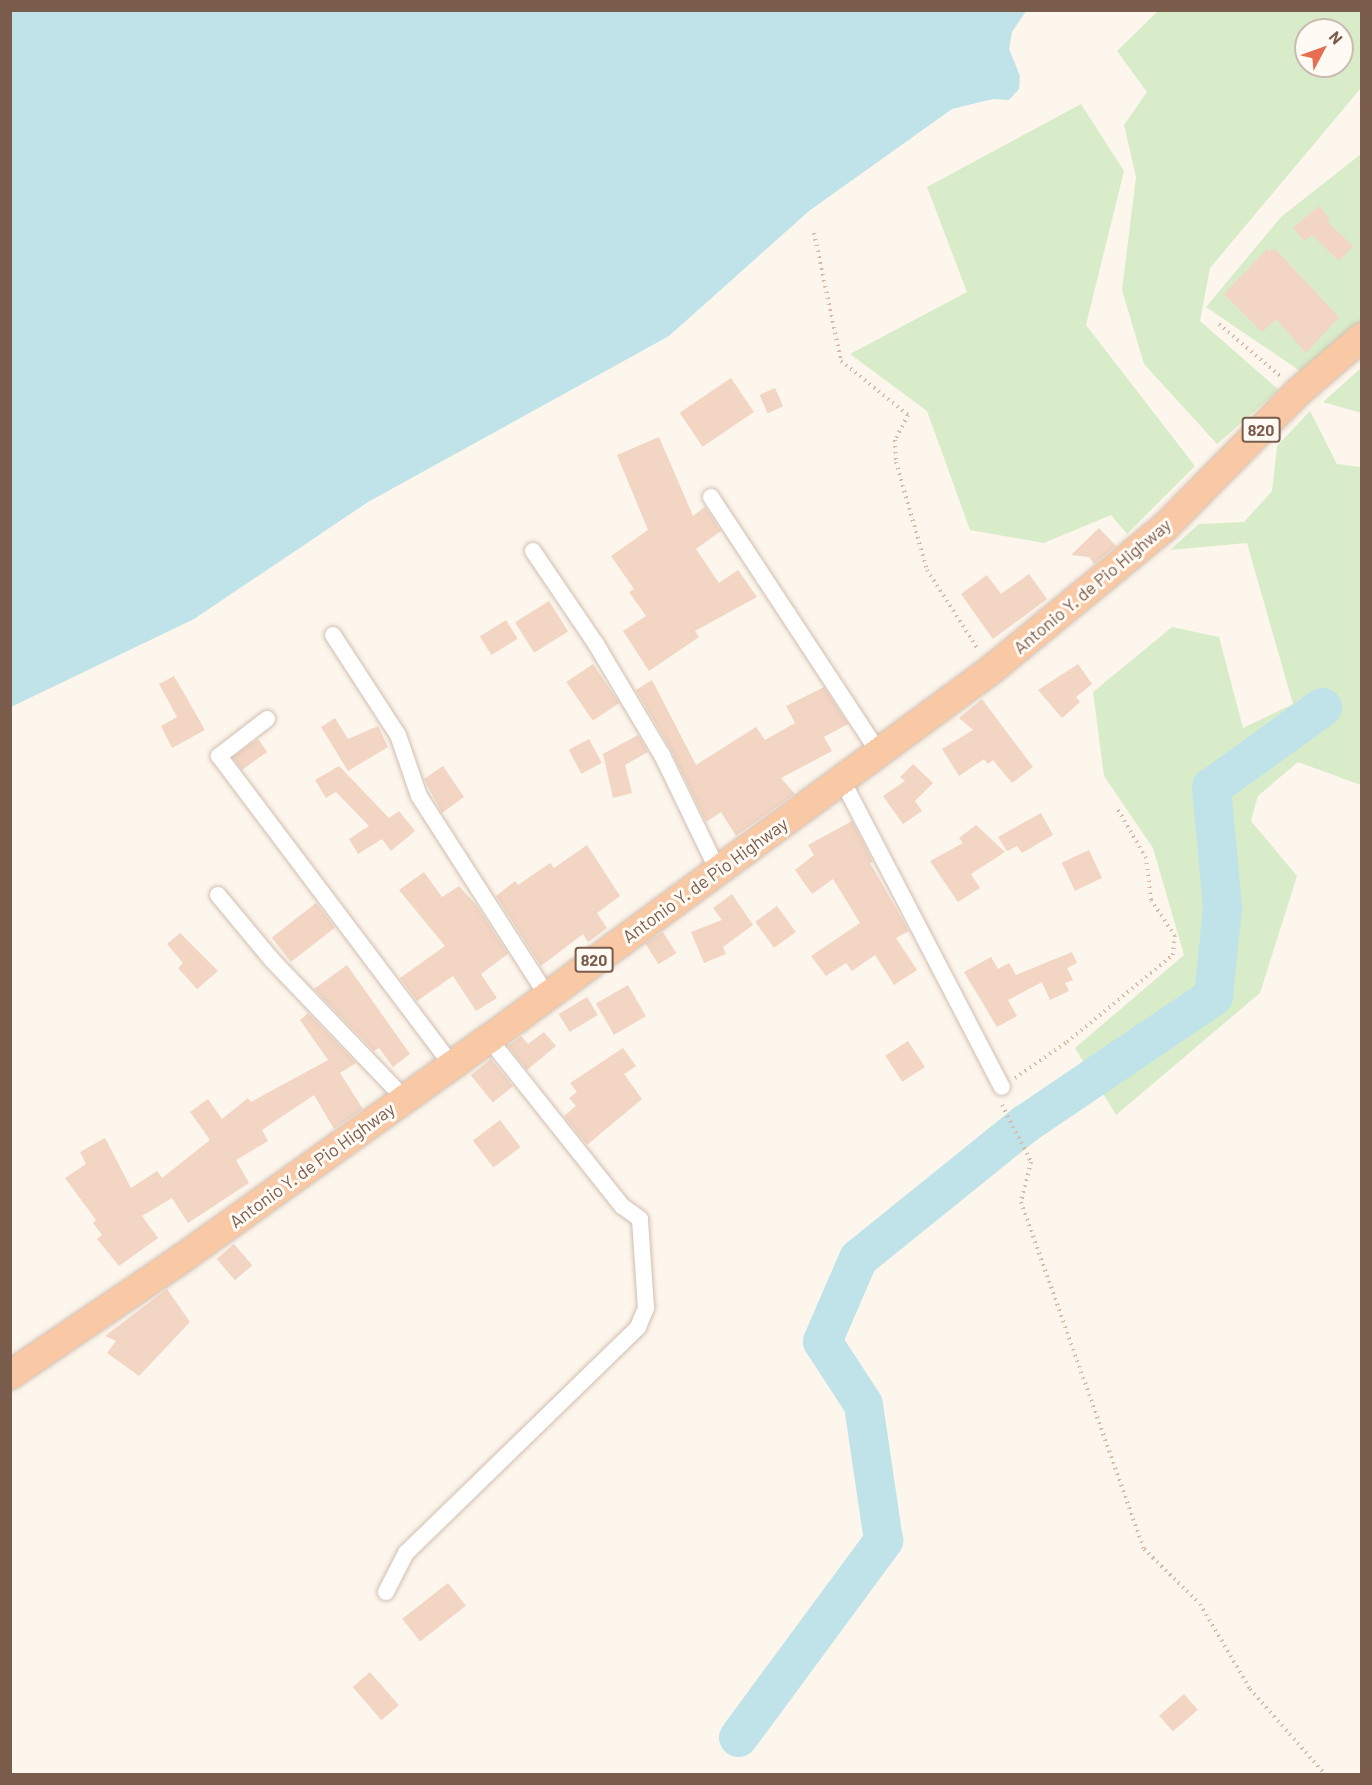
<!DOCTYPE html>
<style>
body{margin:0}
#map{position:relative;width:1372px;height:1785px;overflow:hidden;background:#fdf6ec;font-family:Barlow,sans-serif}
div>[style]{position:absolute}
.green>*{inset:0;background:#d8ecc9}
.water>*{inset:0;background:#bfe3e8}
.river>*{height:39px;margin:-19.5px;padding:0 19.5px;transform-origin:19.5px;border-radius:19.5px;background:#bfe3e8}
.building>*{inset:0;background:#f3d5c3;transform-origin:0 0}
.path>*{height:4px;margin-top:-2px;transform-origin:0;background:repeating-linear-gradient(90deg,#d9b8a5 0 1.5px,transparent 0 6px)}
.roads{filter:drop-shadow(0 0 2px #d1beb0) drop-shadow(0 0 2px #d1beb0)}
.minor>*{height:16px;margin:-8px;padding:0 8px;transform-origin:8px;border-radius:8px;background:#fff}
.trunk>*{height:28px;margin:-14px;padding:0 14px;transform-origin:14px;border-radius:14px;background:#f9c8a4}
span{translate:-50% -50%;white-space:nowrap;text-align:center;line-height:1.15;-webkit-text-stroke:6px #fffaf3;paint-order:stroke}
.shield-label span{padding:2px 4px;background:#fffaf3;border:2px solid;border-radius:4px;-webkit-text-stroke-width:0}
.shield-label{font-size:16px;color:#7a5c4d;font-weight:700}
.street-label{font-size:18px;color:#7a5c4d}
.frame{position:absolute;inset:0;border:12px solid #7a5c4d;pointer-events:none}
.north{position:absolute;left:1294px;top:18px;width:60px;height:60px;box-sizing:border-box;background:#fffaf3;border:2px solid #cabbb1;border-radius:50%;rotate:49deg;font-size:16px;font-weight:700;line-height:24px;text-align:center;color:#7a5c4d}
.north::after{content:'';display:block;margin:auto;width:21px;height:27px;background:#e76f51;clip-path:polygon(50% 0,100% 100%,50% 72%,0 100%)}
</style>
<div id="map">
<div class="green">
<i style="clip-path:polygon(evenodd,1158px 11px,1361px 11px,1361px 88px,1210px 268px,1200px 321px,1279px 390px,1217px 444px,1144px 364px,1122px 290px,1136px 177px,1124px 125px,1147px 92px,1117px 51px,1158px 11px,1306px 30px,1342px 30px,1342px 66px,1306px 66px,1306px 30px)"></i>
<i style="clip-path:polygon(1081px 104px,1124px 171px,1086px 325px,1195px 466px,1127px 534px,1111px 515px,1044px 543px,970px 530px,927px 411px,850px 354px,967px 292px,927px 187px)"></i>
<i style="clip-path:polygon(1361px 154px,1361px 322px,1306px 375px,1206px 307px,1281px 217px)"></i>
<i style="clip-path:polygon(1361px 368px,1361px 413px,1323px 402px)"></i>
<i style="clip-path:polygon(1310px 411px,1337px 464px,1361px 467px,1361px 785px,1298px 762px,1258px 796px,1251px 821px,1297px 876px,1260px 993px,1116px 1115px,1075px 1048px,1184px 955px,1153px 848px,1104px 776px,1093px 692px,1172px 627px,1219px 637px,1243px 728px,1293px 704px,1247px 543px,1170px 550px,1199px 524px,1244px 522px,1272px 491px,1277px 446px)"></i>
</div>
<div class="water">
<i style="clip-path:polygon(11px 10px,1026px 10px,1026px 11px,1012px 32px,1009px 49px,1020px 76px,1019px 89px,1009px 100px,993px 99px,952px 109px,809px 211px,669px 336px,368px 502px,194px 619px,11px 707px)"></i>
</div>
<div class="river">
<i style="left:738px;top:1737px;width:245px;rotate:-53.6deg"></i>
<i style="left:883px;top:1540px;width:137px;rotate:-98.4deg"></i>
<i style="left:863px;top:1404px;width:75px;rotate:-123.1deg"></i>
<i style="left:822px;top:1341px;width:90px;rotate:-66.6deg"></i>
<i style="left:858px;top:1258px;width:213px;rotate:-38.9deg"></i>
<i style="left:1024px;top:1124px;width:228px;rotate:-34.1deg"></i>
<i style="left:1213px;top:996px;width:89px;rotate:-84.2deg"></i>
<i style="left:1222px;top:907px;width:121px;rotate:-95.2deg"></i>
<i style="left:1211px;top:787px;width:137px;rotate:-35.8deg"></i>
</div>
<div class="building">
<i style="clip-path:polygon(1319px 206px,1330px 219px,1327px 222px,1353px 246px,1339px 261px,1312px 235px,1304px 241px,1293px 228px)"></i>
<i style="clip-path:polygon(1274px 248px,1339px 317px,1306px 353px,1276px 319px,1262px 332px,1224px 294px,1267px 249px,1269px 252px)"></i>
<i style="left:731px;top:378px;width:41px;height:62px;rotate:56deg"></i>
<i style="left:775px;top:388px;width:20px;height:17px;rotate:66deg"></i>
<i style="clip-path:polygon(659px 437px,693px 516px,705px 507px,721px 531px,696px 549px,719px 583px,738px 570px,757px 597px,695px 631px,699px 637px,649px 671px,623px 631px,646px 616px,629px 592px,634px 589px,611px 556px,648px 530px,617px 455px)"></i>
<i style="clip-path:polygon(1099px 528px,1116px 546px,1094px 564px,1089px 557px,1071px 555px)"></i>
<i style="clip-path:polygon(1029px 574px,1047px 599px,993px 639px,961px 594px,987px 575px,1001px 594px)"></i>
<i style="left:549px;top:601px;width:36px;height:40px;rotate:58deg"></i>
<i style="left:506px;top:620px;width:22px;height:31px;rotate:58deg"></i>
<i style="left:593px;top:664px;width:47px;height:32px;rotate:56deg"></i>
<i style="clip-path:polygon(1078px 664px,1092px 684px,1076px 697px,1080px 702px,1062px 718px,1038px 690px)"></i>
<i style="clip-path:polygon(174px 676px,205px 730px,172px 748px,161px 726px,177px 717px,159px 684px)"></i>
<i style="clip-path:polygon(652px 680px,696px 765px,756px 727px,765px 740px,795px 723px,786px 706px,824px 687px,848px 724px,824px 737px,832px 751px,781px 778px,795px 794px,736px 836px,721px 812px,706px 822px,671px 750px,636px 690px)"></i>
<i style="clip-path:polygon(982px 699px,1033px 767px,1012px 783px,993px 760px,988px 764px,984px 759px,959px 776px,942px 749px,973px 730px,959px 718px)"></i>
<i style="clip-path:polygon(335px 718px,348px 739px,378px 726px,388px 747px,348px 771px,321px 727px)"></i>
<i style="clip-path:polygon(638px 735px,648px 752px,625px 765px,632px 793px,613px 798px,603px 754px)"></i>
<i style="left:258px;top:739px;width:16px;height:31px;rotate:55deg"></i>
<i style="left:589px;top:739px;width:27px;height:23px;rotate:62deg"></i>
<i style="clip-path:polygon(913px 764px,933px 783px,915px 801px,922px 811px,903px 824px,883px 796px,905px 781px,900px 777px)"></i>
<i style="clip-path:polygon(339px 766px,389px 818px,399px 811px,415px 831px,391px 851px,382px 839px,358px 854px,349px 839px,369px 826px,336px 792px,326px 798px,315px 780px)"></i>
<i style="clip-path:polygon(443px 766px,464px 797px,442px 813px,424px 779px)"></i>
<i style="clip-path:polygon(1041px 813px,1053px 835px,1022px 853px,1017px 846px,1007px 851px,998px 837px)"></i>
<i style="clip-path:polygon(852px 821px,873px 862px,870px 863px,909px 931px,896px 938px,917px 970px,894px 985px,875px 955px,852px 971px,846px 963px,826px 976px,811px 956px,860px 923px,833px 879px,812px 894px,795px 870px,814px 855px,808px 845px)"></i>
<i style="clip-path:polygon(976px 825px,1005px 852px,971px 874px,980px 888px,958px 902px,930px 861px,963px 843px,959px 838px)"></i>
<i style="clip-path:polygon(587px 845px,620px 896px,597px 913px,607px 928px,588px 942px,583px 934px,541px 966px,496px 896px,515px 881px,518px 885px,550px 863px,554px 868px)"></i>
<i style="left:1089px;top:850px;width:31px;height:30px;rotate:65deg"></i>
<i style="clip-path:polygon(424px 872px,442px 897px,459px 886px,477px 906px,508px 954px,481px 974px,497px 998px,476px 1011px,453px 976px,417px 1001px,400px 978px,445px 946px,399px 890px)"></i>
<i style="clip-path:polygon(732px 894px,753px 925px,723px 947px,726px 954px,704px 963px,691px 932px,722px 920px,713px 908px)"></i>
<i style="left:316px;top:903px;width:31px;height:56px;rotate:52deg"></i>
<i style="left:777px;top:906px;width:32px;height:27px;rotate:54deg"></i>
<i style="left:663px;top:932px;width:25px;height:21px;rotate:58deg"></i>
<i style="clip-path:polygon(180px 933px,218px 971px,197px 989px,178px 968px,183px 963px,167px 944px)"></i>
<i style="clip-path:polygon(1072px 952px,1077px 963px,1067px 968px,1073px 980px,1065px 983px,1069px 991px,1050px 1000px,1042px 982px,1008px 1000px,1017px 1016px,997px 1027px,964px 972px,991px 957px,998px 969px,1009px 963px,1016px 975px)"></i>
<i style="clip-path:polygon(347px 965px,410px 1054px,393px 1067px,379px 1048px,374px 1051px,314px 989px)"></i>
<i style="left:628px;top:985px;width:36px;height:37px;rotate:60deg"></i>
<i style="left:587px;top:997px;width:21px;height:33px;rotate:59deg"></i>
<i style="clip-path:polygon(308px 1013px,356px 1063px,340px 1073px,363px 1109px,334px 1129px,314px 1095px,262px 1130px,268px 1141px,236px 1160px,249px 1183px,188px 1223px,172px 1198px,142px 1216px,158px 1238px,119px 1266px,97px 1239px,102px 1235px,93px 1223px,96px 1220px,65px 1178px,86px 1164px,80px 1152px,105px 1138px,131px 1188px,157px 1171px,162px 1178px,210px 1140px,190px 1112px,208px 1099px,222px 1119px,248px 1098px,251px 1102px,328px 1060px,300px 1020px)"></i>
<i style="clip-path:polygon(544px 1032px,556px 1046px,527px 1070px,508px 1046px,521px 1036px,528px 1044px)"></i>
<i style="left:908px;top:1041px;width:31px;height:27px;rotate:57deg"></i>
<i style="clip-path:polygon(623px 1048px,636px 1066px,624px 1074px,642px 1099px,587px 1145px,564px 1116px,576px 1106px,569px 1098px,577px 1092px,570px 1083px)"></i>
<i style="left:491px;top:1059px;width:35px;height:26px;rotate:51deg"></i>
<i style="left:500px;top:1120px;width:34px;height:34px;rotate:53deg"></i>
<i style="left:234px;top:1244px;width:28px;height:23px;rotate:49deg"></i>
<i style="clip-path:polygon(167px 1289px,190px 1322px,139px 1376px,107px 1353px,116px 1341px,105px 1336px)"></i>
<i style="left:448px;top:1583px;width:29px;height:58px;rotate:52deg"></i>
<i style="left:370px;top:1672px;width:44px;height:23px;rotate:49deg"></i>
<i style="left:1184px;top:1694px;width:21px;height:33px;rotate:49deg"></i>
</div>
<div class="path">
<i style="left:814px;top:233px;width:131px;rotate:78.1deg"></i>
<i style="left:841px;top:361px;width:86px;rotate:38.9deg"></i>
<i style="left:908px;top:415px;width:28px;rotate:117deg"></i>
<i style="left:895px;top:440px;width:22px;rotate:87deg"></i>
<i style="left:896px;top:462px;width:112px;rotate:74deg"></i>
<i style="left:927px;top:570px;width:94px;rotate:57.2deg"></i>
<i style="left:1219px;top:324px;width:80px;rotate:40.4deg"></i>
<i style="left:1015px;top:1078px;width:63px;rotate:-34.7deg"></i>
<i style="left:1067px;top:1042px;width:137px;rotate:-39.4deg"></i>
<i style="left:1173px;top:955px;width:19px;rotate:-84deg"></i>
<i style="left:1175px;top:936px;width:43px;rotate:-123.7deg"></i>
<i style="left:1151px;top:900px;width:42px;rotate:-96.8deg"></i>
<i style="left:1146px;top:858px;width:58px;rotate:-120.1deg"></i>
<i style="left:1002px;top:1105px;width:64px;rotate:63deg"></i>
<i style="left:1031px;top:1162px;width:41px;rotate:104deg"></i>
<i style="left:1021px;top:1202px;width:368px;rotate:70.5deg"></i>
<i style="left:1144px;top:1549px;width:78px;rotate:44.5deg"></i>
<i style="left:1200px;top:1604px;width:99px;rotate:59.5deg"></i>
<i style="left:1250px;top:1689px;width:113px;rotate:48.6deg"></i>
</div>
<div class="roads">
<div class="minor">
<i style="left:711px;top:497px;width:308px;rotate:56.7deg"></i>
<i style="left:533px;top:551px;width:112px;rotate:55.9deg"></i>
<i style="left:596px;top:644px;width:129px;rotate:59.3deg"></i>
<i style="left:662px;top:755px;width:129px;rotate:64.2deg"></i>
<i style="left:333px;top:635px;width:119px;rotate:57deg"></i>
<i style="left:398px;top:735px;width:65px;rotate:71deg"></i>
<i style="left:419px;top:796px;width:235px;rotate:57.3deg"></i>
<i style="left:267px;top:719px;width:61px;rotate:142.4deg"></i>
<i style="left:219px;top:756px;width:387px;rotate:53deg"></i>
<i style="left:842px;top:780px;width:346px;rotate:62.5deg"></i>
<i style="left:218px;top:895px;width:85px;rotate:50.3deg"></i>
<i style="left:272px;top:960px;width:191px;rotate:46.3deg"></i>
<i style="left:386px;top:1592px;width:44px;rotate:-62.9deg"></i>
<i style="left:406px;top:1553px;width:324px;rotate:-44.2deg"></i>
<i style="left:638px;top:1327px;width:21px;rotate:-67deg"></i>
<i style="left:646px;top:1308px;width:89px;rotate:-93.9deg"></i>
<i style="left:640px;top:1219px;width:22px;rotate:-144deg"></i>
<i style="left:622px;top:1206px;width:213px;rotate:-128.5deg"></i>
</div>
<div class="trunk">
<i style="left:10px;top:1375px;width:210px;rotate:-34.1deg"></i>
<i style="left:184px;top:1257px;width:375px;rotate:-35.6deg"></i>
<i style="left:489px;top:1039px;width:623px;rotate:-36.32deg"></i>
<i style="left:991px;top:670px;width:225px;rotate:-39.4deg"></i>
<i style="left:1165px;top:527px;width:190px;rotate:-45.4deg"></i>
<i style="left:1298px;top:392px;width:84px;rotate:-40.7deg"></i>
</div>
</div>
<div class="shield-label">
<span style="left:1261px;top:430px">820</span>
<span style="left:594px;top:960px">820</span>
</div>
<div class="street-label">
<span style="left:1092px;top:586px;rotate:-40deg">Antonio Y. de Pio Highway</span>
<span style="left:705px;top:880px;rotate:-36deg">Antonio Y. de Pio Highway</span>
<span style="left:312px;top:1165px;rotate:-36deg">Antonio Y. de Pio Highway</span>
</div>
<div class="frame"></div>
<div class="north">N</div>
</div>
